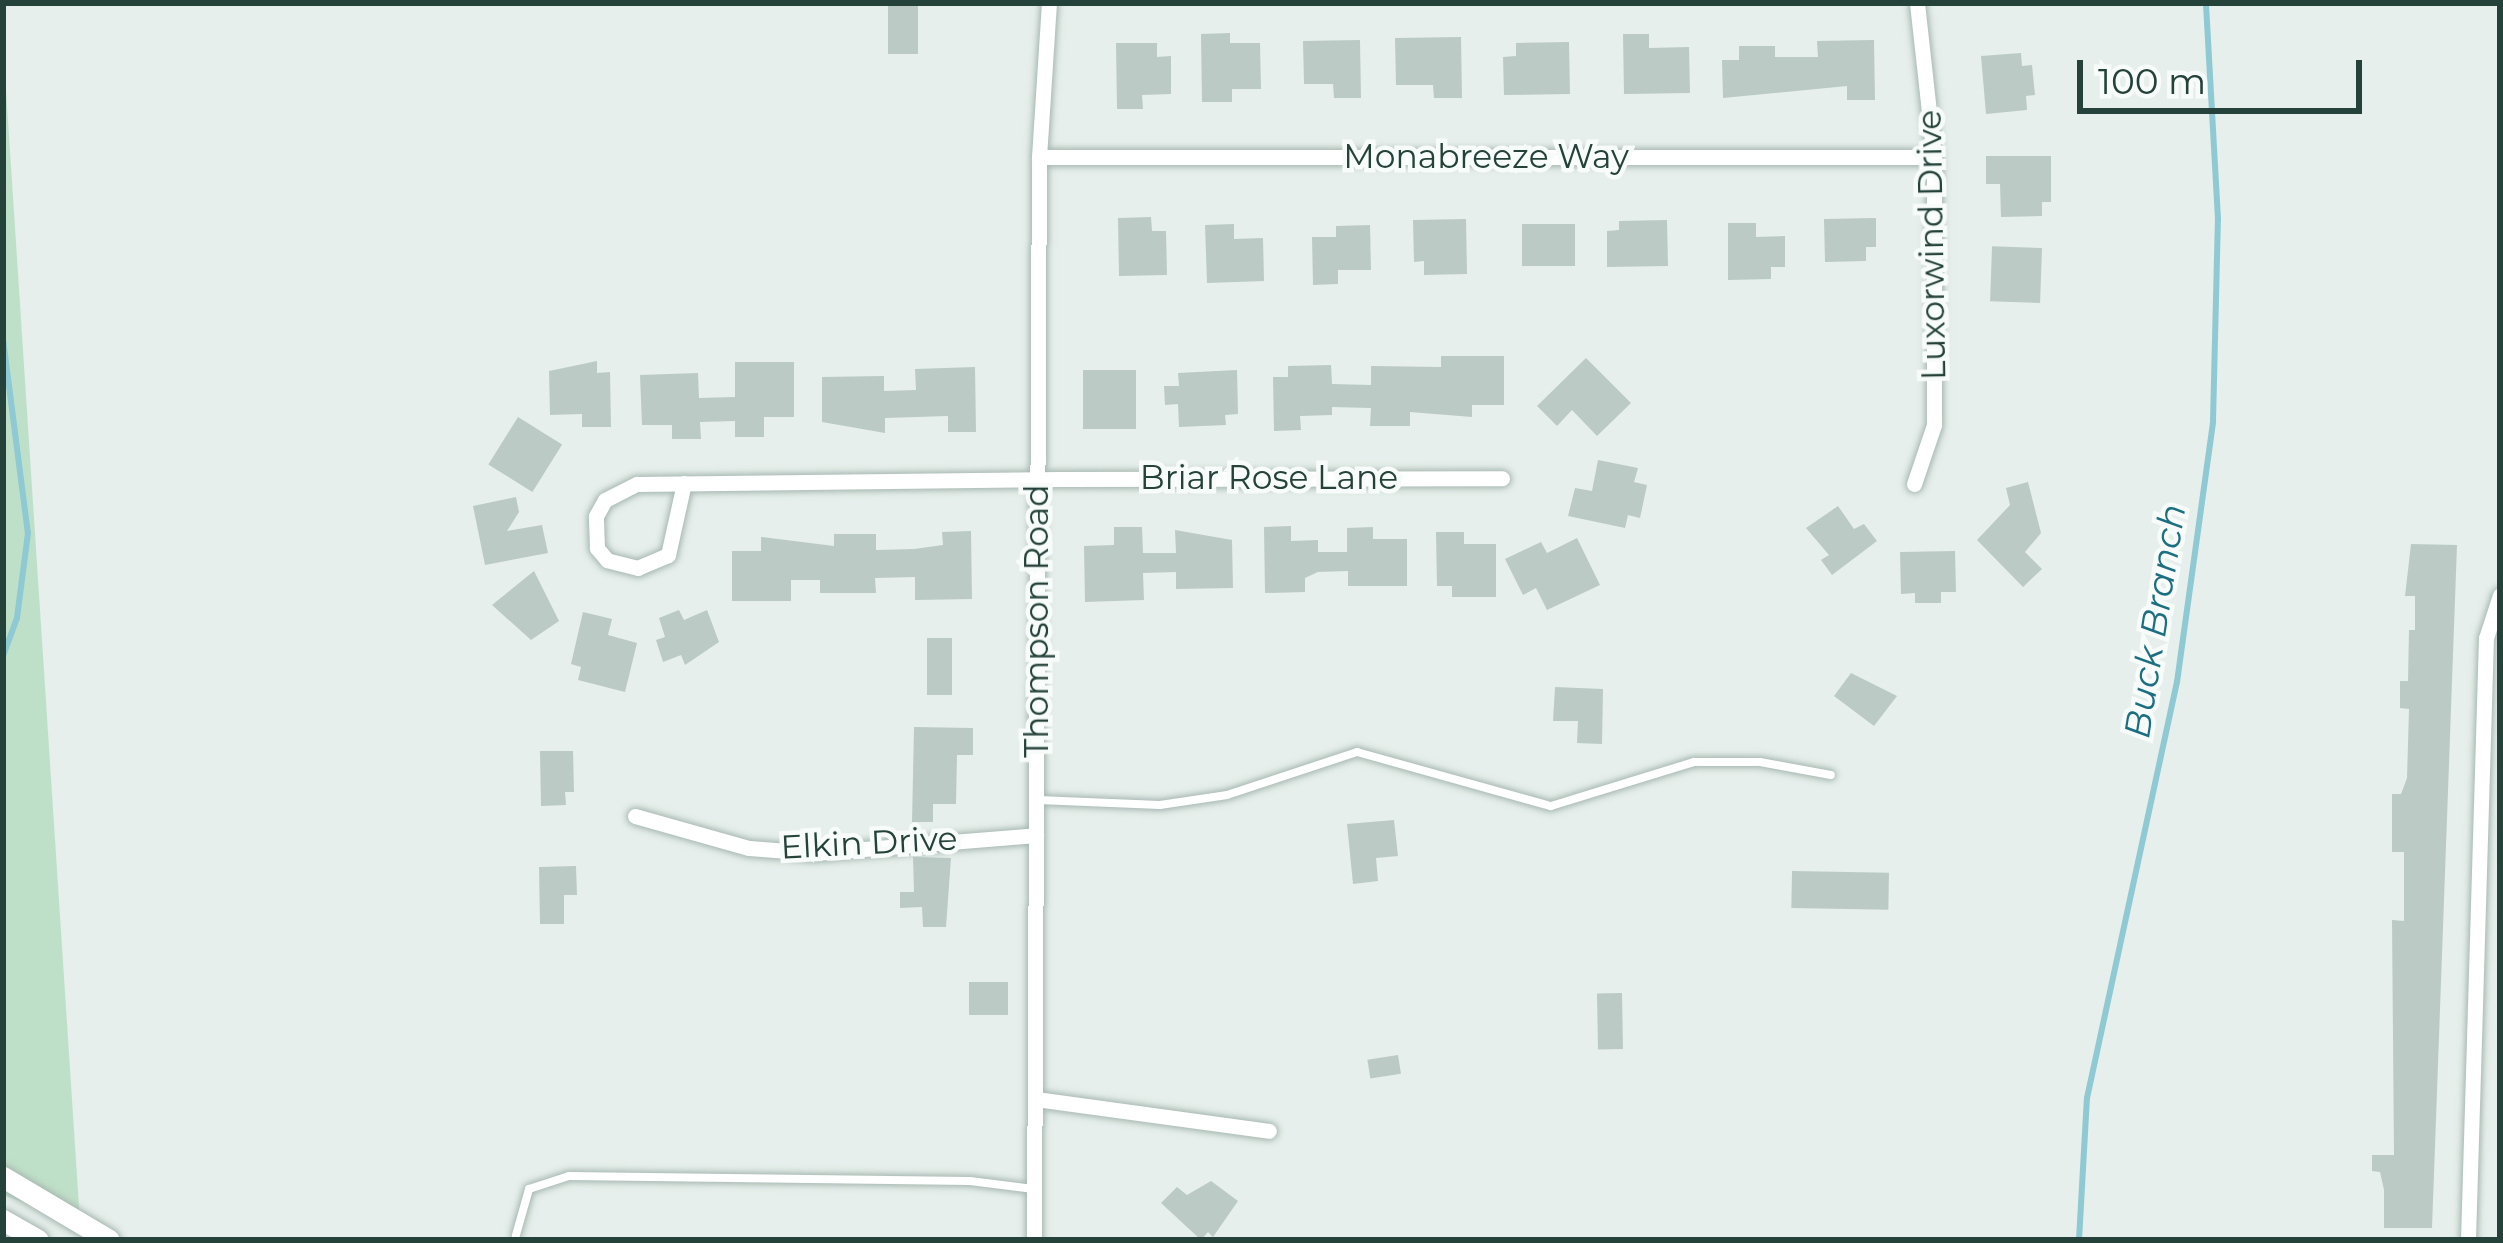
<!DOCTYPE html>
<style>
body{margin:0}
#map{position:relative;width:2503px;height:1243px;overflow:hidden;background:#e6efeb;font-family:Montserrat,sans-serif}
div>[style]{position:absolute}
.green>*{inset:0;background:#bfe0c8}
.stream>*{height:6px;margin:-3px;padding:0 3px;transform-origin:3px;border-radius:3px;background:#8ec9d4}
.building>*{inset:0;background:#bbcac4;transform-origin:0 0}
.roads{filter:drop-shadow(0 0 3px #a8b8b2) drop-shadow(0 0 3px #a8b8b2)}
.lane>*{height:8px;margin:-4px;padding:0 4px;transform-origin:4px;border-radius:4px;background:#fff}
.street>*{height:15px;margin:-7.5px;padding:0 7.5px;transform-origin:7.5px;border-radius:7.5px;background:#fff}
.secondary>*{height:21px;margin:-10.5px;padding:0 10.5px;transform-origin:10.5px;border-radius:10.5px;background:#fff}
span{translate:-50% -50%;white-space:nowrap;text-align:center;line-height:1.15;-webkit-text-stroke:9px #f7fbf9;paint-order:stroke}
.street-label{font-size:33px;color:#24423a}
.water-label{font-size:36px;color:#1c6f80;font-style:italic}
.frame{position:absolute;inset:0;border:6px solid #24423a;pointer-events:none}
.scale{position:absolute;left:2077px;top:60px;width:285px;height:54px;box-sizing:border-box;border:6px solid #24423a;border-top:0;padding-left:15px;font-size:36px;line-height:42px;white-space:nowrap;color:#24423a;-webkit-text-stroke:9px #f7fbf9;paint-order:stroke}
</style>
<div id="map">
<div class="green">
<i style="clip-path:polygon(3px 44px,80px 1222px,3px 1195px)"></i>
</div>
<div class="stream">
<i style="left:3px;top:339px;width:196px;rotate:82.7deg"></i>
<i style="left:28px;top:533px;width:86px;rotate:97.4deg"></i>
<i style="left:17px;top:618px;width:40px;rotate:110.2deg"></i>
<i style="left:2079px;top:1240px;width:142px;rotate:-86.8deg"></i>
<i style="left:2087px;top:1098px;width:426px;rotate:-77.8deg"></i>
<i style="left:2177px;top:682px;width:263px;rotate:-82.1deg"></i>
<i style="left:2213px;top:421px;width:202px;rotate:-88.6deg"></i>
<i style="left:2218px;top:219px;width:216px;rotate:-93.2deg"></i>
</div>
<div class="building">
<i style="left:888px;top:3px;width:30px;height:51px"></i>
<i style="clip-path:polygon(1230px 33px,1230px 43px,1260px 43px,1261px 89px,1232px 89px,1232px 102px,1202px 102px,1201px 34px)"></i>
<i style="clip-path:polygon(1623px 34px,1649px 34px,1649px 48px,1689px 47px,1690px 93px,1624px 94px)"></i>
<i style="clip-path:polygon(1461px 37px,1462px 98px,1434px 98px,1433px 85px,1396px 85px,1395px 38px)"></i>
<i style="clip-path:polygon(1360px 40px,1361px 98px,1334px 98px,1333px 84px,1304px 84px,1303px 41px)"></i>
<i style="clip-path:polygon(1874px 40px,1875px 100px,1847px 100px,1847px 86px,1723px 98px,1722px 60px,1739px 60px,1739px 46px,1775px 46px,1775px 57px,1818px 57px,1817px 41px)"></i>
<i style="clip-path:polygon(1569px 42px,1570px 94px,1504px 95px,1503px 57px,1516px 56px,1516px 43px)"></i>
<i style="clip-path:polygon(1116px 43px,1157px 43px,1157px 57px,1171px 56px,1171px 94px,1142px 95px,1143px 109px,1117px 109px)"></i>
<i style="clip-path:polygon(2021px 53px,2022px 66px,2032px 65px,2035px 95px,2026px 96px,2027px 110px,1986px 114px,1981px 56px)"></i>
<i style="clip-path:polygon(1986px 156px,2051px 156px,2051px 202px,2042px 202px,2042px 216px,2001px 217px,2000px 184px,1986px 184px)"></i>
<i style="clip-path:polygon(1151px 217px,1152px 231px,1166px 231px,1167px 275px,1119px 276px,1118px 218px)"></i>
<i style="clip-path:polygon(1876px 218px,1876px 247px,1866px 247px,1866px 261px,1825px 262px,1824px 219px)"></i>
<i style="clip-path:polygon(1466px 219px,1467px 274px,1424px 275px,1424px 261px,1414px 262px,1413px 220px)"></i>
<i style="clip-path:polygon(1667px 220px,1668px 266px,1607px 267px,1607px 231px,1619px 230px,1619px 221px)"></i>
<i style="clip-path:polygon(1728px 223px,1756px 223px,1756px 237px,1785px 236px,1785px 267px,1771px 267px,1771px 279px,1728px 280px)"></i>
<i style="clip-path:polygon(1234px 224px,1234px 239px,1263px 238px,1264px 281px,1207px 283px,1205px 225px)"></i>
<i style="left:1575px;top:224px;width:42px;height:53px;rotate:90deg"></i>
<i style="clip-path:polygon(1370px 225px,1371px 270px,1338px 270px,1338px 284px,1313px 285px,1312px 237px,1336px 237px,1336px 226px)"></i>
<i style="left:2042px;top:248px;width:55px;height:50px;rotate:92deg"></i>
<i style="clip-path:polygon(1441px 356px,1504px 356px,1504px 405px,1472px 405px,1472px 417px,1410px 412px,1410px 426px,1370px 426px,1371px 408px,1332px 407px,1332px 415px,1300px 416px,1301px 430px,1274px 431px,1273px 377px,1288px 377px,1288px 366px,1331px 365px,1332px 384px,1371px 385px,1371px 366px,1441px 367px)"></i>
<i style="clip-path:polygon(1586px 358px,1631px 403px,1597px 436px,1572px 410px,1557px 426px,1537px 406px)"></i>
<i style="clip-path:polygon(597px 361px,597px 373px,610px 372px,611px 427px,582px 427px,582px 414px,550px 415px,549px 371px)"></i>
<i style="clip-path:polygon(735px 362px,794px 362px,794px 417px,764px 417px,764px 437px,735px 437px,735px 421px,700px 422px,701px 439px,672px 439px,672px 425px,642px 425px,640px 375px,698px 373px,699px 398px,735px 397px)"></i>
<i style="clip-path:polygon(975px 367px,976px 432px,948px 432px,948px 416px,885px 418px,885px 433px,822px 422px,822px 377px,884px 376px,884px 391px,916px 390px,915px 369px)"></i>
<i style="left:1136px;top:370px;width:59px;height:53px;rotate:90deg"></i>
<i style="clip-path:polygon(1237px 370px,1238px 414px,1225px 415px,1226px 425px,1179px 427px,1178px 404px,1165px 405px,1164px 386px,1179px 386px,1178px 373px)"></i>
<i style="left:518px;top:417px;width:52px;height:56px;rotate:32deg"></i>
<i style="clip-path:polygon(1598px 460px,1638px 468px,1634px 482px,1647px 485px,1640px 518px,1628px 515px,1625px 528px,1568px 516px,1575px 488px,1592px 491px)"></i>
<i style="clip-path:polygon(2028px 482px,2041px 533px,2025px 552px,2042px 569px,2023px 587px,1977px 540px,2010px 505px,2006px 488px)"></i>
<i style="clip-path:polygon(516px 497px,519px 512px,507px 531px,542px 525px,548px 553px,485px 565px,473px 506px)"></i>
<i style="clip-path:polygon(1838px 506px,1854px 529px,1864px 524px,1877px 541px,1832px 575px,1821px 560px,1829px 555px,1806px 528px)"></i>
<i style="clip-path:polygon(1291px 526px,1291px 541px,1318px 540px,1318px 552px,1347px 552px,1347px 528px,1373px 527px,1373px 539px,1407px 539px,1407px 586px,1348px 586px,1348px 571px,1318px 572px,1305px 578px,1305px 592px,1265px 593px,1264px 527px)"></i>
<i style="clip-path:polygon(1114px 527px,1142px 527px,1143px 553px,1176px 553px,1175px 530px,1232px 540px,1233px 588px,1176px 589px,1176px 572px,1143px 573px,1144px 600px,1085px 602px,1084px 546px,1114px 545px)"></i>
<i style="clip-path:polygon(971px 531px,972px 599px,915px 600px,915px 577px,875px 578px,876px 593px,820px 593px,820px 580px,791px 580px,791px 601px,732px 601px,732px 551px,761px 551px,761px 537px,834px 546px,834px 534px,876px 534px,876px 550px,914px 549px,943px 545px,942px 532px)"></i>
<i style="clip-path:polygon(1436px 532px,1464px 532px,1464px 544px,1496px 544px,1496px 597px,1452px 597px,1452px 586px,1437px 586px)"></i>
<i style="clip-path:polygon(1577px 538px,1600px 585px,1547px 610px,1536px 588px,1523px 595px,1505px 559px,1541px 542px,1547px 553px)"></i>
<i style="clip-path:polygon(2411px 544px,2457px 545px,2432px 1228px,2384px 1228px,2384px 1190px,2380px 1172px,2372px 1171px,2372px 1155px,2394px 1155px,2392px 920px,2404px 921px,2404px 852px,2392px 852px,2392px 794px,2401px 794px,2407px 778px,2409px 709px,2400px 708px,2400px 681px,2408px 681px,2409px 630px,2415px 630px,2415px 596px,2405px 596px)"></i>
<i style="clip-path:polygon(1955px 551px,1956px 592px,1941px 592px,1941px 603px,1915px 603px,1915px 593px,1901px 594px,1900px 552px)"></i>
<i style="clip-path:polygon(534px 571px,559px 621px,531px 640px,492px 605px)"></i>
<i style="clip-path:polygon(679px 610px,684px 620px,707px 610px,719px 642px,685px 665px,681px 655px,663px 662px,656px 640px,665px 637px,659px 618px)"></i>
<i style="clip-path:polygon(583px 612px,612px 619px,608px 635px,637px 643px,625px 692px,578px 680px,581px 667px,571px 664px)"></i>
<i style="left:927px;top:638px;width:25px;height:57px"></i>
<i style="clip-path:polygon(1851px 673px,1897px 696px,1874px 726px,1834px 696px)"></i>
<i style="clip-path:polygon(1555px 687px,1603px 689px,1602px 744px,1577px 743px,1578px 721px,1553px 721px)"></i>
<i style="clip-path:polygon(914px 727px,973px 728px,973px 755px,957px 755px,956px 804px,933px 804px,933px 822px,912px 822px)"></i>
<i style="clip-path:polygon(540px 751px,573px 751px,574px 792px,565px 792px,566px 805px,541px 806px)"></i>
<i style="clip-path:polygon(1394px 820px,1398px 856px,1376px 858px,1378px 881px,1353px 884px,1347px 824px)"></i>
<i style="clip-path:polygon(913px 857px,951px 858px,946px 927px,923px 927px,922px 907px,900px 908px,900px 892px,914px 892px)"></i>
<i style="clip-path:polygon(576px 866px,577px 895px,564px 895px,564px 924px,540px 924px,539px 867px)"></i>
<i style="left:1792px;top:871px;width:97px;height:37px;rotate:1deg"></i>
<i style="left:969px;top:982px;width:39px;height:33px"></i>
<i style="left:1622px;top:993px;width:56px;height:25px;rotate:89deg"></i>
<i style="left:1398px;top:1055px;width:19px;height:31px;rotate:81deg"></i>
<i style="clip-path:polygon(1211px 1181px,1238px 1201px,1213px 1237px,1208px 1232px,1201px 1240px,1161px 1203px,1177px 1187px,1187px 1195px)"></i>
</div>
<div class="roads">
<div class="lane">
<i style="left:1038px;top:800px;width:122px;rotate:2.3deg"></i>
<i style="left:1160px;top:805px;width:68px;rotate:-8.5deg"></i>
<i style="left:1227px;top:795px;width:137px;rotate:-18.3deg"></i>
<i style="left:1357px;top:752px;width:201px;rotate:15.6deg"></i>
<i style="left:1551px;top:806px;width:150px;rotate:-17.1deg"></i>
<i style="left:1694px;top:762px;width:66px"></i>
<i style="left:1760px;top:762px;width:72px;rotate:10.4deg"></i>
<i style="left:516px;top:1235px;width:48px;rotate:-74.2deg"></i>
<i style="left:529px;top:1189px;width:42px;rotate:-18deg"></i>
<i style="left:569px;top:1176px;width:401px;rotate:0.7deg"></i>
<i style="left:970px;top:1181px;width:64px;rotate:7.1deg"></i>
</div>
<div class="street">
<i style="left:1039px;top:157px;width:895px"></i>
<i style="left:684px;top:483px;width:74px;rotate:102.5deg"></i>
<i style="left:668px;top:555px;width:33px;rotate:157deg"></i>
<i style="left:638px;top:568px;width:32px;rotate:-166deg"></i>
<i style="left:607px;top:560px;width:16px;rotate:-130deg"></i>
<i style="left:597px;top:548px;width:32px;rotate:-92deg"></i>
<i style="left:596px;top:516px;width:18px;rotate:-61deg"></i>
<i style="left:605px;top:500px;width:36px;rotate:-27deg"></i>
<i style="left:637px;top:484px;width:85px;rotate:-0.7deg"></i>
<i style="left:722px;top:483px;width:337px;rotate:-0.7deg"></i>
<i style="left:1059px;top:479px;width:443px;rotate:-0.1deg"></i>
<i style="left:1914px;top:484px;width:62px;rotate:-71.3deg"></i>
<i style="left:1934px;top:425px;width:268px;rotate:-90deg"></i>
<i style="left:1934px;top:157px;width:155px;rotate:-96.3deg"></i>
<i style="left:635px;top:816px;width:118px;rotate:15.7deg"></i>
<i style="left:749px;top:848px;width:65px;rotate:4.4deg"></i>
<i style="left:814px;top:853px;width:223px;rotate:-4.6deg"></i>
<i style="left:1036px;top:1099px;width:235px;rotate:7.8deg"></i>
<i style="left:1034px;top:1240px;width:1083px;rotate:-89.74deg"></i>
<i style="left:1039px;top:157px;width:154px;rotate:-86.3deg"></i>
<i style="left:2468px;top:1240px;width:602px;rotate:-88.29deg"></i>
<i style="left:2486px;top:638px;width:45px;rotate:-72deg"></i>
</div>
<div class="secondary">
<i style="left:3px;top:1177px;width:123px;rotate:30.7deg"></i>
<i style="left:3px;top:1220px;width:40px;rotate:29.7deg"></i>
</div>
</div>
<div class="street-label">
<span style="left:1486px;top:157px">Monabreeze Way</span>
<span style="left:1932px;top:245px;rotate:-91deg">Luxorwind Drive</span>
<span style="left:1269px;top:478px">Briar Rose Lane</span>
<span style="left:1037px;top:621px;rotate:-90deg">Thompson Road</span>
<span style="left:869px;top:843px;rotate:-3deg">Elkin Drive</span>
</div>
<div class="water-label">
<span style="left:2155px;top:621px;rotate:-81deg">Buck Branch</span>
</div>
<div class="frame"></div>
<div class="scale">100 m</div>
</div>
